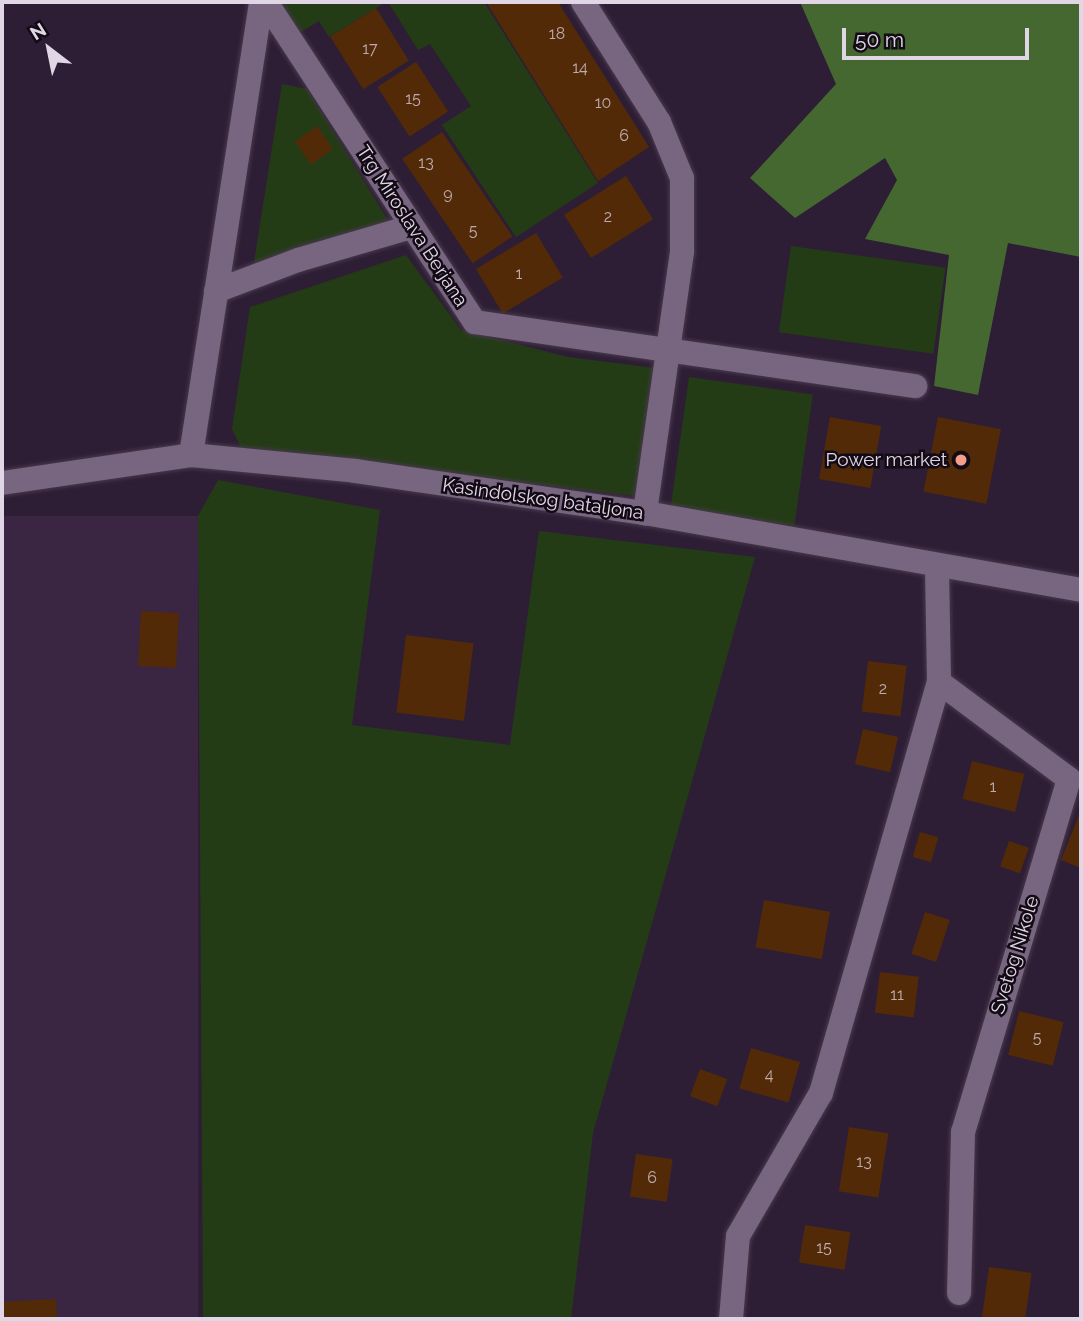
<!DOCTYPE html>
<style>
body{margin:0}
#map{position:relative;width:1083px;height:1321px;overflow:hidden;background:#2e1e35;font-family:Raleway,sans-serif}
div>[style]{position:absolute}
.built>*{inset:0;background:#3a2542;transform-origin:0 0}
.green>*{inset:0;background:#243c16;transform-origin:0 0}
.forest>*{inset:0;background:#446830}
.building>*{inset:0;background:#532a07;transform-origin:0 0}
.roads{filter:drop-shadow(0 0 2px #47394c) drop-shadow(0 0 2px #47394c)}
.minor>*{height:24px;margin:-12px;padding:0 12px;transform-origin:12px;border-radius:12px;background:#786580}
.dots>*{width:19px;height:19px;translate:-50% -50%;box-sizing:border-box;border:4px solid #120b15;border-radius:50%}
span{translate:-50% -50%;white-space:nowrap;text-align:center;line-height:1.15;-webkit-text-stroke:5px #120b15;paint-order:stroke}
.number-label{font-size:16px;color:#beabae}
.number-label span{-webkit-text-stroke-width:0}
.street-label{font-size:19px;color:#e1d6e5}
.poi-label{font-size:19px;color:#e1d6e5}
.right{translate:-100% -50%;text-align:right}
.frame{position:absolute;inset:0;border:4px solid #e1d6e5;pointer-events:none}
.north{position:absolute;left:14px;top:14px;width:70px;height:70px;-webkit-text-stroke:5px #120b15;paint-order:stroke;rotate:328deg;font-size:19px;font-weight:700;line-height:28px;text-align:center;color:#e1d6e5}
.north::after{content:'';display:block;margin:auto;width:24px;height:32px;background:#e1d6e5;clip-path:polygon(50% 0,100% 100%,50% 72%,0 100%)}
.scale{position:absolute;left:842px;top:28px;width:187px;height:32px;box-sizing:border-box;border:4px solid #e1d6e5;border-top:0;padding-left:9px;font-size:21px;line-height:24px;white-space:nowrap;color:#e1d6e5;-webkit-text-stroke:5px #120b15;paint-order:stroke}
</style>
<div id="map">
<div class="built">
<i style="left:198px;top:516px;width:803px;height:196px;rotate:90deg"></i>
</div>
<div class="green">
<i style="clip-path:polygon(278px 2px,386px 2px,329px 37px,319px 21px,299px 33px)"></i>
<i style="clip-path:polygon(388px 2px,484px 2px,598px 183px,516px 237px,442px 125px,471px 106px,430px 44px,418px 50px)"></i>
<i style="clip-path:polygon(282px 84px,307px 89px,391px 225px,252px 275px)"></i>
<i style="left:791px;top:246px;width:156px;height:87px;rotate:8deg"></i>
<i style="clip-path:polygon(406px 255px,461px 330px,568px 357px,655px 368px,636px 496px,242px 450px,232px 429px,250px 307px)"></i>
<i style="left:689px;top:377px;width:125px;height:133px;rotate:8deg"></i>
<i style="clip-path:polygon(218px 480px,380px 510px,352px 725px,510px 745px,539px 531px,755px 557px,593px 1133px,571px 1319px,203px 1319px,198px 516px)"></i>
</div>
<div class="forest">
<i style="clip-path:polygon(800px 2px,1081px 2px,1081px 257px,1008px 243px,978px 395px,934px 386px,949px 255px,865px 239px,897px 180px,885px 158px,795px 218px,750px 178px,836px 84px)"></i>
</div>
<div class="building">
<i style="clip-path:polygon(486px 2px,558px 2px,649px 147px,598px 181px)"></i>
<i style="left:376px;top:8px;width:62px;height:54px;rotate:58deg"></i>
<i style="left:416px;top:62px;width:59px;height:46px;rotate:57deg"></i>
<i style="left:317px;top:126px;width:28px;height:27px;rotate:55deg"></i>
<i style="left:442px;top:132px;width:126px;height:48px;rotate:56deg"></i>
<i style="left:626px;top:176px;width:51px;height:73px;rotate:58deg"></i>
<i style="left:536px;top:233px;width:52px;height:70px;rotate:59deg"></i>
<i style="left:830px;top:417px;width:52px;height:63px;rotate:10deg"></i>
<i style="left:938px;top:417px;width:64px;height:76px;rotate:11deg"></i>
<i style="left:141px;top:611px;width:38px;height:55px;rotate:3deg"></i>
<i style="left:406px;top:635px;width:68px;height:78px;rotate:7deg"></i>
<i style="left:868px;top:661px;width:39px;height:51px;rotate:7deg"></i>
<i style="left:863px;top:729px;width:36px;height:36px;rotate:13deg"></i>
<i style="left:972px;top:761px;width:54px;height:39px;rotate:14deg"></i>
<i style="clip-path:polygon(1081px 810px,1081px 868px,1061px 860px)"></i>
<i style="left:920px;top:832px;width:19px;height:26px;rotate:16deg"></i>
<i style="left:1009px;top:841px;width:21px;height:27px;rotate:19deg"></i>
<i style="left:764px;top:900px;width:67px;height:48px;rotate:10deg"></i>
<i style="left:925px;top:912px;width:26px;height:44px;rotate:18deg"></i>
<i style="left:880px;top:972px;width:39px;height:41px;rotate:7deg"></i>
<i style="left:1019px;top:1011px;width:46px;height:45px;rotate:14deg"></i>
<i style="left:751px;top:1048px;width:51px;height:42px;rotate:16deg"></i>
<i style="left:700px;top:1069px;width:29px;height:29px;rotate:20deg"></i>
<i style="left:849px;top:1127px;width:40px;height:65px;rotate:9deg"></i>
<i style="left:636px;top:1154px;width:37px;height:43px;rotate:8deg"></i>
<i style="left:805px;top:1225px;width:46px;height:38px;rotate:9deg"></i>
<i style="left:989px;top:1267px;width:43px;height:52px;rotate:8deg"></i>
<i style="clip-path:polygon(56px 1299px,57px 1319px,2px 1319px,2px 1302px)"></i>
</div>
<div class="roads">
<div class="minor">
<i style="left:266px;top:2px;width:382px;rotate:56.9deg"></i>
<i style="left:475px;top:322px;width:445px;rotate:8.3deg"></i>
<i style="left:583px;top:2px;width:142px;rotate:57.7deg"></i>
<i style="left:659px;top:122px;width:61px;rotate:67.7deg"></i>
<i style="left:682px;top:178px;width:74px;rotate:90deg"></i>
<i style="left:682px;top:252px;width:264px;rotate:98.1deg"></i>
<i style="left:216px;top:291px;width:88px;rotate:-20.7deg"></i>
<i style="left:298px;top:260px;width:118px;rotate:-16.3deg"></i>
<i style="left:191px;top:455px;width:458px;rotate:-81.2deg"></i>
<i style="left:2px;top:483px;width:191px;rotate:-8.4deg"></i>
<i style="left:191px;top:455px;width:166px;rotate:5.5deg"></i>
<i style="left:356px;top:471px;width:292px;rotate:8.3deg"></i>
<i style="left:645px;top:513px;width:443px;rotate:10deg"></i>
<i style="left:939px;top:682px;width:162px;rotate:36.7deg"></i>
<i style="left:1069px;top:779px;width:369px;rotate:106.7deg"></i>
<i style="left:963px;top:1132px;width:161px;rotate:91.4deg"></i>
<i style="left:731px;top:1319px;width:83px;rotate:-85.2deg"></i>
<i style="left:738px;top:1236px;width:165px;rotate:-59.9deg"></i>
<i style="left:821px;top:1093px;width:428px;rotate:-74deg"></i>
<i style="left:939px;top:682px;width:115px;rotate:-91deg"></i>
</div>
</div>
<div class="dots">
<i style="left:961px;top:460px;background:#f49e89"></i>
</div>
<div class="number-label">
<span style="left:557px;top:34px">18</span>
<span style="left:370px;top:49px">17</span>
<span style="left:580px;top:68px">14</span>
<span style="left:413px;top:99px">15</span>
<span style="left:603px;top:103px">10</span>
<span style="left:624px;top:136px">6</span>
<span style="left:426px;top:163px">13</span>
<span style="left:448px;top:194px">9</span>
<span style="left:608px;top:217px">2</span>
<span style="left:473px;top:231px">5</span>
<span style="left:519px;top:274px">1</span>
<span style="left:883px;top:689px">2</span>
<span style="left:993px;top:787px">1</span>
<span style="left:897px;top:995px">11</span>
<span style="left:1037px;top:1038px">5</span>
<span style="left:769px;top:1075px">4</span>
<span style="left:864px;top:1162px">13</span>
<span style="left:652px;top:1178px">6</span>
<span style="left:824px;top:1248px">15</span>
</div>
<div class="street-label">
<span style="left:412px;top:226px;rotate:57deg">Trg Miroslava Berjana</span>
<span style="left:543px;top:499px;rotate:8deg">Kasindolskog bataljona</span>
<span style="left:1015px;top:955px;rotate:-73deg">Svetog Nikole</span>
</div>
<div class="poi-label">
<span class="right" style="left:947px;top:460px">Power market</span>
</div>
<div class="frame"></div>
<div class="north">N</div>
<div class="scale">50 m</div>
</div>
